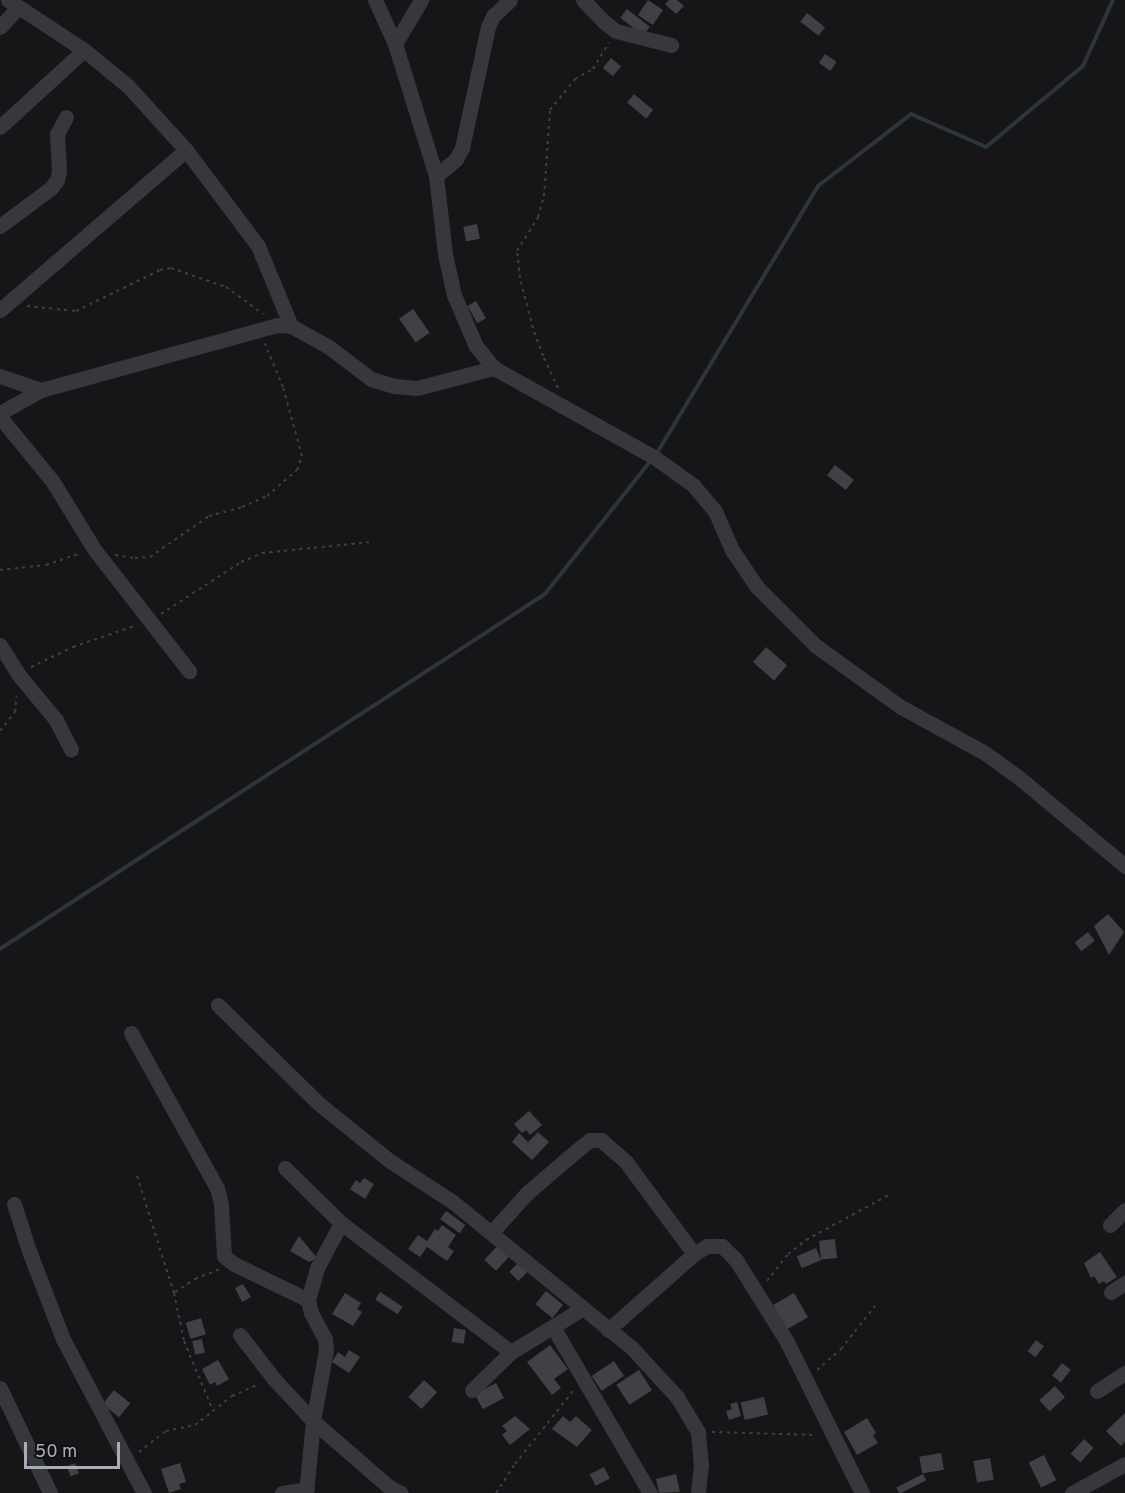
<!DOCTYPE html>
<style>
body{margin:0}
#map{position:relative;width:1125px;height:1493px;overflow:hidden;background:#161618;font-family:Overpass,sans-serif}
div>[style]{position:absolute}
.stream>*{height:4px;margin:-2px;padding:0 2px;transform-origin:2px;border-radius:2px;background:#2c353c}
.building>*{inset:0;background:#404145;transform-origin:0 0}
.path>*{height:2px;margin-top:-1px;transform-origin:0;background:repeating-linear-gradient(90deg,#3d3f44 0 3px,transparent 0 7.5px)}
.minor>*{height:15px;margin:-7.5px;padding:0 7.5px;transform-origin:7.5px;border-radius:7.5px;background:#37383d}
span{translate:-50% -50%;white-space:nowrap;text-align:center;line-height:1.15;-webkit-text-stroke:4.5px #111113;paint-order:stroke}
.scale{position:absolute;left:24px;top:1442px;width:96px;height:27px;box-sizing:border-box;border:3px solid #a8adb8;border-top:0;padding-left:8px;font-size:18px;line-height:21px;white-space:nowrap;color:#a8adb8;-webkit-text-stroke:4px #111113;paint-order:stroke}
</style>
<div id="map">
<div class="stream">
<i style="left:657px;top:453px;width:312px;rotate:-58.9deg"></i>
<i style="left:818px;top:186px;width:118px;rotate:-37.7deg"></i>
<i style="left:911px;top:114px;width:82px;rotate:23.7deg"></i>
<i style="left:986px;top:147px;width:126px;rotate:-39.9deg"></i>
<i style="left:1083px;top:66px;width:72px;rotate:-65.6deg"></i>
<i style="left:0;top:949px;width:650px;rotate:-33.08deg"></i>
<i style="left:545px;top:594px;width:172px;rotate:-51.6deg"></i>
</div>
<div class="building">
<i style="left:648px;top:0;width:18px;height:18px;rotate:34deg"></i>
<i style="clip-path:polygon(669px 0,677px 0,684px 6px,676px 14px,665px 4px)"></i>
<i style="left:627px;top:9px;width:29px;height:11px;rotate:38deg"></i>
<i style="left:807px;top:13px;width:23px;height:11px;rotate:38deg"></i>
<i style="left:825px;top:54px;width:14px;height:11px;rotate:34deg"></i>
<i style="left:611px;top:58px;width:13px;height:13px;rotate:39deg"></i>
<i style="left:634px;top:94px;width:25px;height:11px;rotate:40deg"></i>
<i style="left:477px;top:224px;width:15px;height:14px;rotate:79deg"></i>
<i style="left:476px;top:301px;width:20px;height:10px;rotate:60deg"></i>
<i style="left:413px;top:309px;width:29px;height:17px;rotate:55deg"></i>
<i style="left:835px;top:465px;width:24px;height:13px;rotate:38deg"></i>
<i style="left:766px;top:647px;width:28px;height:20px;rotate:41deg"></i>
<i style="clip-path:polygon(1108px 914px,1124px 932px,1109px 955px,1094px 926px)"></i>
<i style="left:1088px;top:932px;width:11px;height:17px;rotate:52deg"></i>
<i style="clip-path:polygon(529px 1111px,542px 1125px,530px 1135px,526px 1130px,522px 1133px,514px 1124px)"></i>
<i style="clip-path:polygon(538px 1132px,549px 1142px,532px 1160px,512px 1142px,519px 1133px,528px 1142px)"></i>
<i style="clip-path:polygon(364px 1178px,374px 1184px,365px 1199px,350px 1189px,356px 1180px,360px 1183px)"></i>
<i style="left:446px;top:1211px;width:24px;height:10px;rotate:36deg"></i>
<i style="clip-path:polygon(442px 1225px,456px 1235px,448px 1247px,454px 1251px,447px 1261px,427px 1247px,420px 1257px,408px 1249px,418px 1235px,427px 1241px,435px 1229px,438px 1231px)"></i>
<i style="clip-path:polygon(299px 1236px,317px 1258px,309px 1262px,290px 1251px)"></i>
<i style="left:835px;top:1239px;width:19px;height:16px;rotate:84deg"></i>
<i style="left:500px;top:1243px;width:16px;height:23px;rotate:43deg"></i>
<i style="left:816px;top:1248px;width:13px;height:21px;rotate:67deg"></i>
<i style="clip-path:polygon(1100px 1252px,1117px 1277px,1106px 1284px,1104px 1281px,1099px 1284px,1094px 1276px,1091px 1278px,1084px 1263px)"></i>
<i style="left:522px;top:1259px;width:13px;height:18px;rotate:45deg"></i>
<i style="clip-path:polygon(243px 1284px,251px 1297px,242px 1302px,235px 1288px)"></i>
<i style="left:546px;top:1291px;width:22px;height:17px;rotate:39deg"></i>
<i style="left:380px;top:1292px;width:27px;height:9px;rotate:33deg"></i>
<i style="clip-path:polygon(345px 1293px,361px 1303px,357px 1309px,362px 1312px,353px 1326px,332px 1314px)"></i>
<i style="left:794px;top:1293px;width:28px;height:24px;rotate:60deg"></i>
<i style="left:201px;top:1318px;width:17px;height:16px;rotate:73deg"></i>
<i style="left:454px;top:1328px;width:12px;height:14px;rotate:9deg"></i>
<i style="left:202px;top:1339px;width:14px;height:10px;rotate:78deg"></i>
<i style="left:1036px;top:1340px;width:10px;height:14px;rotate:37deg"></i>
<i style="clip-path:polygon(550px 1345px,568px 1369px,554px 1379px,561px 1388px,552px 1395px,527px 1362px)"></i>
<i style="clip-path:polygon(349px 1350px,360px 1357px,349px 1373px,332px 1362px,338px 1352px,345px 1357px)"></i>
<i style="clip-path:polygon(218px 1360px,229px 1379px,217px 1386px,215px 1382px,210px 1385px,202px 1369px)"></i>
<i style="left:614px;top:1361px;width:18px;height:27px;rotate:56deg"></i>
<i style="left:1062px;top:1363px;width:11px;height:16px;rotate:38deg"></i>
<i style="left:639px;top:1370px;width:24px;height:27px;rotate:57deg"></i>
<i style="left:424px;top:1380px;width:18px;height:23px;rotate:43deg"></i>
<i style="left:496px;top:1383px;width:17px;height:24px;rotate:62deg"></i>
<i style="left:1055px;top:1386px;width:15px;height:21px;rotate:48deg"></i>
<i style="left:114px;top:1390px;width:21px;height:18px;rotate:39deg"></i>
<i style="left:764px;top:1397px;width:18px;height:24px;rotate:77deg"></i>
<i style="clip-path:polygon(737px 1402px,741px 1416px,729px 1420px,726px 1411px,732px 1409px,730px 1404px)"></i>
<i style="clip-path:polygon(1125px 1413px,1125px 1442px,1121px 1446px,1106px 1431px)"></i>
<i style="clip-path:polygon(515px 1416px,530px 1429px,510px 1445px,502px 1435px,507px 1431px,502px 1426px)"></i>
<i style="clip-path:polygon(563px 1416px,570px 1422px,576px 1416px,592px 1430px,577px 1447px,552px 1429px)"></i>
<i style="clip-path:polygon(867px 1418px,876px 1433px,873px 1435px,878px 1443px,857px 1455px,844px 1432px)"></i>
<i style="left:1084px;top:1439px;width:13px;height:20px;rotate:42deg"></i>
<i style="left:941px;top:1453px;width:17px;height:22px;rotate:80deg"></i>
<i style="left:1044px;top:1455px;width:28px;height:17px;rotate:64deg"></i>
<i style="left:990px;top:1458px;width:22px;height:17px;rotate:80deg"></i>
<i style="left:75px;top:1463px;width:11px;height:9px;rotate:68deg"></i>
<i style="clip-path:polygon(180px 1463px,186px 1482px,179px 1484px,181px 1489px,169px 1493px,161px 1469px)"></i>
<i style="left:604px;top:1467px;width:13px;height:16px;rotate:63deg"></i>
<i style="clip-path:polygon(676px 1474px,680px 1492px,659px 1493px,656px 1479px)"></i>
<i style="left:923px;top:1474px;width:7px;height:30px;rotate:63deg"></i>
</div>
<div class="path">
<i style="left:27px;top:306px;width:49px;rotate:5.8deg"></i>
<i style="left:76px;top:311px;width:93px;rotate:-26deg"></i>
<i style="left:160px;top:270px;width:11px;rotate:-10deg"></i>
<i style="left:171px;top:268px;width:58px;rotate:19.1deg"></i>
<i style="left:226px;top:287px;width:46px;rotate:36.1deg"></i>
<i style="left:558px;top:388px;width:35px;rotate:-115deg"></i>
<i style="left:543px;top:356px;width:30px;rotate:-110deg"></i>
<i style="left:533px;top:328px;width:52px;rotate:-104.6deg"></i>
<i style="left:520px;top:278px;width:27px;rotate:-96deg"></i>
<i style="left:517px;top:251px;width:40px;rotate:-58deg"></i>
<i style="left:538px;top:217px;width:22px;rotate:-74deg"></i>
<i style="left:544px;top:196px;width:86px;rotate:-86deg"></i>
<i style="left:550px;top:110px;width:40px;rotate:-51deg"></i>
<i style="left:575px;top:79px;width:21px;rotate:-29deg"></i>
<i style="left:593px;top:69px;width:31px;rotate:-59deg"></i>
<i style="left:115px;top:555px;width:20px;rotate:9deg"></i>
<i style="left:135px;top:558px;width:15px;rotate:-4deg"></i>
<i style="left:150px;top:557px;width:72px;rotate:-34.8deg"></i>
<i style="left:209px;top:516px;width:34px;rotate:-15deg"></i>
<i style="left:242px;top:507px;width:27px;rotate:-24deg"></i>
<i style="left:267px;top:496px;width:40px;rotate:-41deg"></i>
<i style="left:297px;top:470px;width:15px;rotate:-70deg"></i>
<i style="left:302px;top:456px;width:72px;rotate:-105.4deg"></i>
<i style="left:283px;top:387px;width:47px;rotate:-112.7deg"></i>
<i style="left:0;top:570px;width:46px;rotate:-6.2deg"></i>
<i style="left:46px;top:565px;width:37px;rotate:-19deg"></i>
<i style="left:161px;top:614px;width:95px;rotate:-33deg"></i>
<i style="left:241px;top:562px;width:23px;rotate:-23deg"></i>
<i style="left:262px;top:553px;width:110px;rotate:-5.8deg"></i>
<i style="left:31px;top:667px;width:47px;rotate:-25.5deg"></i>
<i style="left:73px;top:647px;width:68px;rotate:-19deg"></i>
<i style="left:0;top:731px;width:24px;rotate:-52deg"></i>
<i style="left:15px;top:712px;width:16px;rotate:-83deg"></i>
<i style="left:137px;top:1176px;width:123px;rotate:72.5deg"></i>
<i style="left:174px;top:1293px;width:49px;rotate:78.2deg"></i>
<i style="left:184px;top:1341px;width:76px;rotate:67.5deg"></i>
<i style="left:767px;top:1281px;width:34px;rotate:-52deg"></i>
<i style="left:788px;top:1254px;width:23px;rotate:-38deg"></i>
<i style="left:806px;top:1240px;width:94px;rotate:-28.5deg"></i>
<i style="left:175px;top:1292px;width:24px;rotate:-33deg"></i>
<i style="left:195px;top:1279px;width:27px;rotate:-22deg"></i>
<i style="left:817px;top:1370px;width:32px;rotate:-41deg"></i>
<i style="left:841px;top:1349px;width:60px;rotate:-51.8deg"></i>
<i style="left:712px;top:1432px;width:105px;rotate:1.6deg"></i>
<i style="left:139px;top:1452px;width:34px;rotate:-38deg"></i>
<i style="left:166px;top:1431px;width:30px;rotate:-12deg"></i>
<i style="left:195px;top:1425px;width:47px;rotate:-38.1deg"></i>
<i style="left:232px;top:1396px;width:30px;rotate:-24deg"></i>
<i style="left:496px;top:1493px;width:35px;rotate:-57deg"></i>
<i style="left:515px;top:1464px;width:93px;rotate:-51.5deg"></i>
</div>
<div class="minor">
<i style="left:8px;top:0;width:91px;rotate:33.3deg"></i>
<i style="left:84px;top:50px;width:57px;rotate:39.3deg"></i>
<i style="left:128px;top:86px;width:86px;rotate:47.8deg"></i>
<i style="left:186px;top:150px;width:120px;rotate:53.1deg"></i>
<i style="left:258px;top:246px;width:87px;rotate:67.6deg"></i>
<i style="left:375px;top:0;width:48px;rotate:65.6deg"></i>
<i style="left:395px;top:44px;width:138px;rotate:72.7deg"></i>
<i style="left:436px;top:176px;width:79px;rotate:83.4deg"></i>
<i style="left:445px;top:254px;width:42px;rotate:77.6deg"></i>
<i style="left:454px;top:295px;width:56px;rotate:66.7deg"></i>
<i style="left:476px;top:346px;width:28px;rotate:51deg"></i>
<i style="left:494px;top:368px;width:183px;rotate:29.1deg"></i>
<i style="left:654px;top:457px;width:48px;rotate:35.7deg"></i>
<i style="left:693px;top:485px;width:34px;rotate:50deg"></i>
<i style="left:715px;top:511px;width:43px;rotate:66.4deg"></i>
<i style="left:732px;top:550px;width:45px;rotate:56deg"></i>
<i style="left:757px;top:587px;width:83px;rotate:45deg"></i>
<i style="left:816px;top:646px;width:105px;rotate:35.7deg"></i>
<i style="left:901px;top:707px;width:96px;rotate:28.7deg"></i>
<i style="left:985px;top:753px;width:39px;rotate:36deg"></i>
<i style="left:1017px;top:776px;width:141px;rotate:39.8deg"></i>
<i style="left:583px;top:0;width:29px;rotate:46deg"></i>
<i style="left:603px;top:21px;width:16px;rotate:38deg"></i>
<i style="left:616px;top:31px;width:57px;rotate:14.3deg"></i>
<i style="left:0;top:27px;width:26px;rotate:-47deg"></i>
<i style="left:395px;top:44px;width:51px;rotate:-59.4deg"></i>
<i style="left:0;top:127px;width:114px;rotate:-42.5deg"></i>
<i style="left:436px;top:176px;width:26px;rotate:-40deg"></i>
<i style="left:456px;top:159px;width:13px;rotate:-61deg"></i>
<i style="left:462px;top:148px;width:124px;rotate:-77.9deg"></i>
<i style="left:488px;top:27px;width:12px;rotate:-66deg"></i>
<i style="left:493px;top:16px;width:23px;rotate:-43deg"></i>
<i style="left:0;top:226px;width:64px;rotate:-36.7deg"></i>
<i style="left:51px;top:188px;width:10px;rotate:-53deg"></i>
<i style="left:57px;top:180px;width:9px;rotate:-77deg"></i>
<i style="left:59px;top:171px;width:37px;rotate:-93deg"></i>
<i style="left:57px;top:134px;width:19px;rotate:-62deg"></i>
<i style="left:0;top:310px;width:245px;rotate:-40.7deg"></i>
<i style="left:0;top:376px;width:43px;rotate:18.9deg"></i>
<i style="left:0;top:413px;width:47px;rotate:-29.3deg"></i>
<i style="left:41px;top:390px;width:245px;rotate:-15.4deg"></i>
<i style="left:277px;top:325px;width:14px;rotate:4deg"></i>
<i style="left:291px;top:326px;width:43px;rotate:28.9deg"></i>
<i style="left:329px;top:347px;width:53px;rotate:37.3deg"></i>
<i style="left:371px;top:379px;width:24px;rotate:17deg"></i>
<i style="left:394px;top:386px;width:23px;rotate:5deg"></i>
<i style="left:417px;top:388px;width:80px;rotate:-14.6deg"></i>
<i style="left:0;top:417px;width:84px;rotate:50.8deg"></i>
<i style="left:53px;top:482px;width:79px;rotate:58.5deg"></i>
<i style="left:94px;top:549px;width:155px;rotate:52.1deg"></i>
<i style="left:0;top:645px;width:34px;rotate:58deg"></i>
<i style="left:18px;top:674px;width:60px;rotate:50.4deg"></i>
<i style="left:56px;top:720px;width:33px;rotate:63deg"></i>
<i style="left:218px;top:1005px;width:140px;rotate:44.4deg"></i>
<i style="left:318px;top:1103px;width:92px;rotate:38.9deg"></i>
<i style="left:390px;top:1161px;width:75px;rotate:33.1deg"></i>
<i style="left:453px;top:1202px;width:231px;rotate:39.2deg"></i>
<i style="left:632px;top:1348px;width:67px;rotate:47.4deg"></i>
<i style="left:677px;top:1397px;width:41px;rotate:59deg"></i>
<i style="left:698px;top:1432px;width:32px;rotate:85deg"></i>
<i style="left:701px;top:1464px;width:29px;rotate:96deg"></i>
<i style="left:131px;top:1033px;width:177px;rotate:61deg"></i>
<i style="left:217px;top:1188px;width:16px;rotate:76deg"></i>
<i style="left:221px;top:1204px;width:52px;rotate:86.7deg"></i>
<i style="left:224px;top:1256px;width:13px;rotate:39deg"></i>
<i style="left:234px;top:1264px;width:82px;rotate:25.9deg"></i>
<i style="left:285px;top:1168px;width:78px;rotate:44.5deg"></i>
<i style="left:341px;top:1223px;width:213px;rotate:37.2deg"></i>
<i style="left:14px;top:1204px;width:49px;rotate:72.3deg"></i>
<i style="left:29px;top:1251px;width:94px;rotate:68.9deg"></i>
<i style="left:63px;top:1339px;width:174px;rotate:62.3deg"></i>
<i style="left:1110px;top:1225px;width:21px;rotate:-45deg"></i>
<i style="left:492px;top:1232px;width:52px;rotate:-48.1deg"></i>
<i style="left:527px;top:1193px;width:65px;rotate:-40.6deg"></i>
<i style="left:576px;top:1151px;width:18px;rotate:-38deg"></i>
<i style="left:590px;top:1140px;width:11px"></i>
<i style="left:601px;top:1140px;width:33px;rotate:41deg"></i>
<i style="left:626px;top:1162px;width:114px;rotate:53.5deg"></i>
<i style="left:1111px;top:1292px;width:17px;rotate:-33deg"></i>
<i style="left:553px;top:1327px;width:192px;rotate:59.7deg"></i>
<i style="left:608px;top:1330px;width:115px;rotate:-41.5deg"></i>
<i style="left:694px;top:1254px;width:15px;rotate:-32deg"></i>
<i style="left:707px;top:1246px;width:15px"></i>
<i style="left:722px;top:1246px;width:20px;rotate:45deg"></i>
<i style="left:736px;top:1260px;width:94px;rotate:58deg"></i>
<i style="left:786px;top:1340px;width:171px;rotate:63.6deg"></i>
<i style="left:240px;top:1335px;width:56px;rotate:52.3deg"></i>
<i style="left:274px;top:1379px;width:57px;rotate:47.1deg"></i>
<i style="left:313px;top:1421px;width:101px;rotate:41deg"></i>
<i style="left:389px;top:1487px;width:13px;rotate:27deg"></i>
<i style="left:0;top:1388px;width:116px;rotate:64.5deg"></i>
<i style="left:472px;top:1390px;width:54px;rotate:-44.3deg"></i>
<i style="left:511px;top:1352px;width:84px;rotate:-31.4deg"></i>
<i style="left:1097px;top:1391px;width:33px;rotate:-33deg"></i>
<i style="left:282px;top:1493px;width:25px;rotate:-9deg"></i>
<i style="left:306px;top:1493px;width:72px;rotate:-84.4deg"></i>
<i style="left:313px;top:1421px;width:72px;rotate:-79.6deg"></i>
<i style="left:326px;top:1350px;width:11px;rotate:-95deg"></i>
<i style="left:325px;top:1339px;width:30px;rotate:-118deg"></i>
<i style="left:311px;top:1313px;width:13px;rotate:-103deg"></i>
<i style="left:308px;top:1300px;width:33px;rotate:-74deg"></i>
<i style="left:317px;top:1268px;width:51px;rotate:-61.9deg"></i>
<i style="left:1072px;top:1493px;width:60px;rotate:-28.7deg"></i>
</div>
<div class="scale">50 m</div>
</div>
